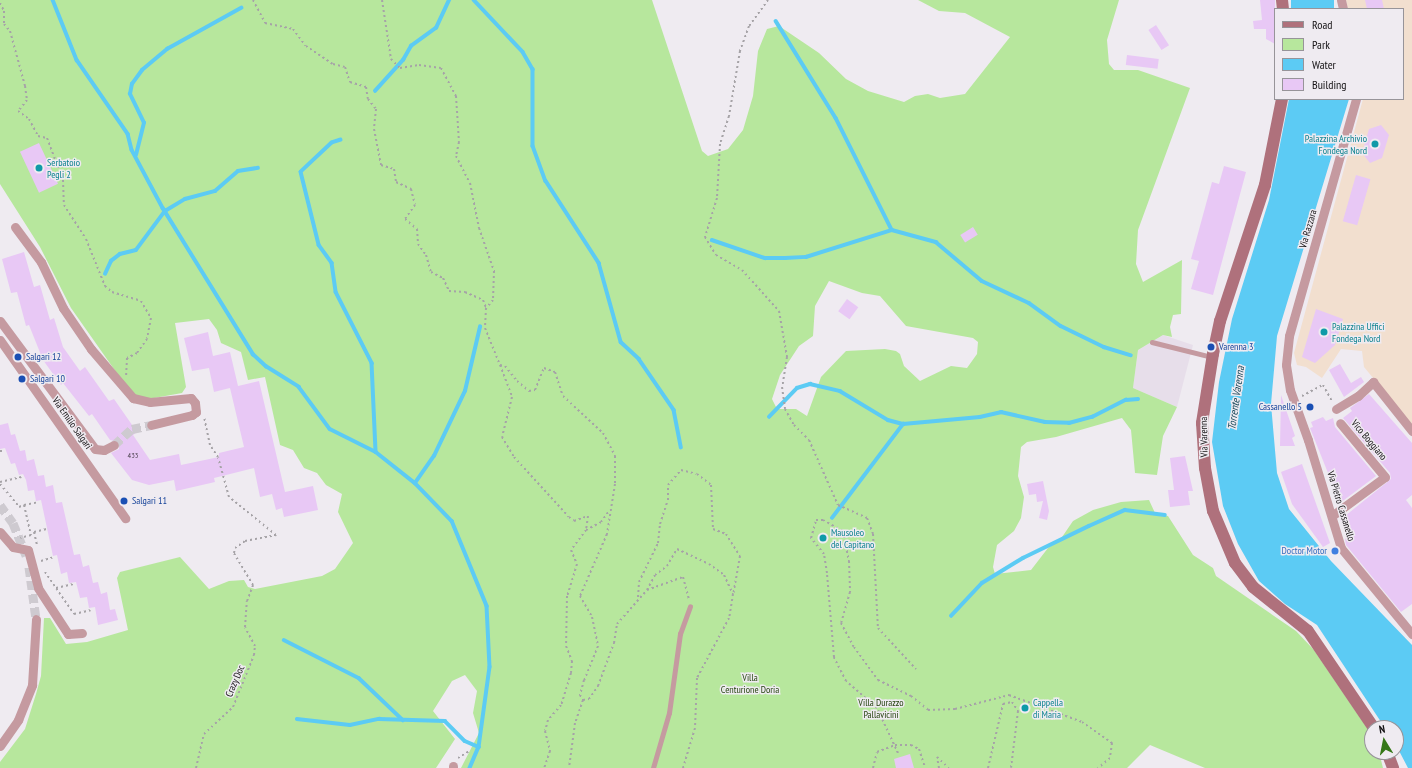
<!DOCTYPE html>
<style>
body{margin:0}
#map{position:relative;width:1412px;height:768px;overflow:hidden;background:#efebf1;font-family:"PT Sans Narrow",sans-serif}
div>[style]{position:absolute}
.industrial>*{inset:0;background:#f2dfcf}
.built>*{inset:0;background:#e7deea}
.green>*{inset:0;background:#b7e79d}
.water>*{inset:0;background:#5ccbf4;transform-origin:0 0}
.stream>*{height:3.5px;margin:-1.75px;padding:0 1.75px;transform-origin:1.75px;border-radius:1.75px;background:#5ccbf4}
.building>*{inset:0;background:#e8c8f5;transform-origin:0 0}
.street-tunnel>*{height:9px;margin-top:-4.5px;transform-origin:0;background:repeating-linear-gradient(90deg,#cecad0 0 9px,transparent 0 13.5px)}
.path>*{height:2px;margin-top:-1px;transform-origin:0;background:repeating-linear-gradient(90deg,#a6a3a7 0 2px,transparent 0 5px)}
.lane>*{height:4.5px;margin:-2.25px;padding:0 2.25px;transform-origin:2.25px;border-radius:2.25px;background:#c59aa0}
.street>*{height:9px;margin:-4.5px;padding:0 4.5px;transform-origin:4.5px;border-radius:4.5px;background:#c59aa0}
.secondary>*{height:12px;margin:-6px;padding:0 6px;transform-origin:6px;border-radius:6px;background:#af717c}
.dots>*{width:11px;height:11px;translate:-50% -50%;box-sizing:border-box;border:2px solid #efebf1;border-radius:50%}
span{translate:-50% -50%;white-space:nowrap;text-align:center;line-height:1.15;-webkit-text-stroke:3px #efebf1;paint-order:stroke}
.number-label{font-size:8px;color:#49404c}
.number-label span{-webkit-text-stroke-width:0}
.culture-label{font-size:10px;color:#0d838f}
.right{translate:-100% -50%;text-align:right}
.left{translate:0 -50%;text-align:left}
.street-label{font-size:10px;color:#141214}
.transit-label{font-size:10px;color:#164399}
.shop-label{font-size:10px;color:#366cbe}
.park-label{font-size:10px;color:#264510}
.water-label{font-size:11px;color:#174758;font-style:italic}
.legend{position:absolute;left:1274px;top:8px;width:130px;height:92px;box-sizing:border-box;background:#efebf1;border:1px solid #979499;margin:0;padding:5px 7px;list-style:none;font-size:12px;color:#141214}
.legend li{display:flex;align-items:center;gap:8px;height:20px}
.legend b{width:20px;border:1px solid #979499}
.north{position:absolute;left:1364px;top:720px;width:40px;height:40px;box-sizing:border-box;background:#efebf1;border:1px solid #979499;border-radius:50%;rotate:350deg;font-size:11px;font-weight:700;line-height:16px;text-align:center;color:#141214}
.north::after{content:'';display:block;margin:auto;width:14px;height:18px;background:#357818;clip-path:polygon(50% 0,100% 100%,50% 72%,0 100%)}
</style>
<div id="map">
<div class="industrial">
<i style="clip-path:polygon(1346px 0,1412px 0,1412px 425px,1364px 367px,1362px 351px,1341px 349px,1322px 378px,1306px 367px,1297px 365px,1294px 353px,1363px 99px,1403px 99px,1403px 9px,1348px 9px)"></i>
</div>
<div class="built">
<i style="clip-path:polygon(1163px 335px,1193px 345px,1177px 407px,1133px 388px,1138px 350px)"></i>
</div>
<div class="green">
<i style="clip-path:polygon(evenodd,0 0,652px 0,702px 151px,708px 156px,728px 149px,743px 130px,753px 96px,758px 51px,767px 29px,779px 26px,819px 53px,846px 79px,868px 91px,904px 102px,915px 96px,928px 94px,940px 98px,965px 94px,1010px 37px,965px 13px,939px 11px,918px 0,1119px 0,1107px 40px,1109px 64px,1114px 70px,1138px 70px,1190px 88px,1138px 230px,1136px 264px,1143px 282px,1182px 260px,1181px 314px,1173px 315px,1170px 327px,1172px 337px,1163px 335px,1138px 350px,1133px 388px,1177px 407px,1163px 436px,1157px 475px,1135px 473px,1131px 430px,1122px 418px,1056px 437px,1027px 442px,1021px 447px,1018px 476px,1024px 497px,1021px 518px,1014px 531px,997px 545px,993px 567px,995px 574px,1031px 570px,1048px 548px,1060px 540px,1073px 521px,1093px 510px,1121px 502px,1149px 500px,1155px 513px,1168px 516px,1193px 555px,1213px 568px,1216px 576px,1296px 631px,1314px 650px,1367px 728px,1372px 738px,1372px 752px,1379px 752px,1383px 768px,1205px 768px,1150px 745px,1127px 768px,461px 768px,479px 733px,473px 713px,477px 691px,465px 675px,452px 681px,433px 711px,455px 739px,436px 768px,0 768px,0 762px,25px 729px,36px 694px,41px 676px,44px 618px,50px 618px,66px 644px,87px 642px,128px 630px,117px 578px,120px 572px,180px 557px,209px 589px,229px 581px,244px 580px,248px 587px,255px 589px,322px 576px,335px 569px,353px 543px,338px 512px,342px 494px,326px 485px,317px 473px,304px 468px,293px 450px,280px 445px,265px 377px,248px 380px,241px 352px,221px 343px,217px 330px,209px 319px,175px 323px,186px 387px,182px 393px,143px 400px,128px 389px,71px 308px,40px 247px,0 184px,0 0,829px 281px,862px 293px,880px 296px,906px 326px,973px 338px,978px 342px,977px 354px,967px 368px,951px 366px,920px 381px,904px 366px,900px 354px,896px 351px,885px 349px,846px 351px,821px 377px,807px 416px,796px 409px,777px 409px,772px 399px,780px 375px,799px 346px,813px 336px,815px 306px,829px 281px)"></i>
</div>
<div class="water">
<i style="left:1291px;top:0;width:43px;height:9px"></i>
<i style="clip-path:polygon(1289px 99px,1349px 99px,1277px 336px,1271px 404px,1277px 473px,1289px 509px,1331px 561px,1412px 645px,1412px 768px,1408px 768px,1396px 745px,1396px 728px,1385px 728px,1317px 625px,1285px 604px,1259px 581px,1238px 544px,1223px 506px,1212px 442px,1219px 382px,1232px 319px,1269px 200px)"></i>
</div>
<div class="stream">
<i style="left:53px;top:0;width:65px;rotate:68.2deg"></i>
<i style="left:77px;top:60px;width:90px;rotate:55.4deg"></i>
<i style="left:128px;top:134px;width:16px;rotate:76deg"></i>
<i style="left:132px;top:150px;width:66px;rotate:61.9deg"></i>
<i style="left:163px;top:208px;width:172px;rotate:58.3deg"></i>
<i style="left:253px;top:354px;width:18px;rotate:43deg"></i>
<i style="left:266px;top:366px;width:39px;rotate:32deg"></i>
<i style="left:299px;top:387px;width:52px;rotate:53.6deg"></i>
<i style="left:330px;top:429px;width:51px;rotate:26.6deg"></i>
<i style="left:376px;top:452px;width:50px;rotate:38.5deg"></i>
<i style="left:415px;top:483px;width:53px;rotate:45.8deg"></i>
<i style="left:452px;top:521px;width:92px;rotate:67.6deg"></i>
<i style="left:487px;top:606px;width:61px;rotate:87.2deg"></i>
<i style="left:490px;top:667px;width:81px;rotate:97.8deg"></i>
<i style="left:479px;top:747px;width:23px;rotate:113deg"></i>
<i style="left:474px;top:0;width:71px;rotate:46.7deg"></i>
<i style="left:523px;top:52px;width:20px;rotate:60deg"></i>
<i style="left:533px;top:69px;width:77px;rotate:90deg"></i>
<i style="left:533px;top:146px;width:37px;rotate:70deg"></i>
<i style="left:546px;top:181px;width:98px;rotate:57.1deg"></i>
<i style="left:599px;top:263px;width:82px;rotate:74.4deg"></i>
<i style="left:621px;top:342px;width:25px;rotate:43deg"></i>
<i style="left:639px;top:359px;width:62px;rotate:55.5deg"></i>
<i style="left:674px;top:410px;width:38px;rotate:79deg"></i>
<i style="left:776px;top:21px;width:114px;rotate:58.3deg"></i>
<i style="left:836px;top:118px;width:125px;rotate:63.4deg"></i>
<i style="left:892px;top:230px;width:46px;rotate:15.3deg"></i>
<i style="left:936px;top:242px;width:60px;rotate:40.3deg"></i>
<i style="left:982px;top:281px;width:52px;rotate:25.1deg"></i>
<i style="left:1029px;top:303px;width:39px;rotate:36deg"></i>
<i style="left:1061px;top:326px;width:48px;rotate:26deg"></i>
<i style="left:1104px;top:347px;width:28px;rotate:17deg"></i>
<i style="left:375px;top:91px;width:42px;rotate:-47.9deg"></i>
<i style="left:403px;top:60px;width:16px;rotate:-60deg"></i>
<i style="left:411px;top:46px;width:31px;rotate:-36deg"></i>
<i style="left:436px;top:28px;width:31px;rotate:-65deg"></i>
<i style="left:341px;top:140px;width:9px;rotate:162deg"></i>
<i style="left:332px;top:143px;width:42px;rotate:136.9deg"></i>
<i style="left:301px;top:172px;width:75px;rotate:76.1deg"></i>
<i style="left:319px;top:245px;width:22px;rotate:54deg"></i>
<i style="left:332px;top:263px;width:29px;rotate:82deg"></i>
<i style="left:336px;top:292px;width:80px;rotate:63.1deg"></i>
<i style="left:372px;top:363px;width:89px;rotate:87.4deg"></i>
<i style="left:136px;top:155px;width:33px;rotate:-76deg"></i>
<i style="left:144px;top:123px;width:32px;rotate:-116deg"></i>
<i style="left:130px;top:94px;width:10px;rotate:-79deg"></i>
<i style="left:132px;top:84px;width:17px;rotate:-54deg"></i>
<i style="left:142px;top:70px;width:33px;rotate:-40deg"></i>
<i style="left:167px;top:49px;width:85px;rotate:-29deg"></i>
<i style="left:712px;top:240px;width:56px;rotate:18.8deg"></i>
<i style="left:765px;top:258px;width:20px"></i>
<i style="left:785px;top:258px;width:21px;rotate:-3deg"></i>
<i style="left:806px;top:257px;width:90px;rotate:-17.4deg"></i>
<i style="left:105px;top:274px;width:14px;rotate:-65deg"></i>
<i style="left:111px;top:261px;width:11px;rotate:-38deg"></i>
<i style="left:120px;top:254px;width:16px;rotate:-14deg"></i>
<i style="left:136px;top:250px;width:49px;rotate:-53.4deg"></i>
<i style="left:165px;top:211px;width:23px;rotate:-31deg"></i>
<i style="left:185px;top:199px;width:31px;rotate:-15deg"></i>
<i style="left:215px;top:191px;width:30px;rotate:-41deg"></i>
<i style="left:238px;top:171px;width:20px;rotate:-9deg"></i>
<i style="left:769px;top:417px;width:40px;rotate:-46deg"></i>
<i style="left:797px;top:388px;width:14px;rotate:-17deg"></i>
<i style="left:810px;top:384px;width:31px;rotate:13deg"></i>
<i style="left:840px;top:391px;width:56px;rotate:31.1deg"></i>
<i style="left:888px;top:420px;width:16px;rotate:15deg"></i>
<i style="left:903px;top:424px;width:77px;rotate:-5.2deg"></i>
<i style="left:980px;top:417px;width:22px;rotate:-13deg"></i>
<i style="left:1001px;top:412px;width:45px;rotate:12.8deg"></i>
<i style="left:1045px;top:422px;width:24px;rotate:2deg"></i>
<i style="left:1069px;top:423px;width:24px;rotate:-15deg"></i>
<i style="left:1092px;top:417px;width:38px;rotate:-27deg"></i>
<i style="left:1126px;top:400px;width:12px;rotate:-5deg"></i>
<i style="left:415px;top:483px;width:33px;rotate:-55deg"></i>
<i style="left:434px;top:456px;width:72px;rotate:-64.5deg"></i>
<i style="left:465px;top:391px;width:66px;rotate:-76.8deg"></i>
<i style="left:832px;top:518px;width:118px;rotate:-52.9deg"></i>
<i style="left:951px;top:616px;width:45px;rotate:-46.8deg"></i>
<i style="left:982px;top:583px;width:48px;rotate:-31.4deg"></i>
<i style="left:1023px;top:558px;width:73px;rotate:-25.9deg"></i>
<i style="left:1089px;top:526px;width:39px;rotate:-24deg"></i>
<i style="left:1125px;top:510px;width:40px;rotate:7.1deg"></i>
<i style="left:284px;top:640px;width:84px;rotate:26.9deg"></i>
<i style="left:359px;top:678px;width:61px;rotate:43.7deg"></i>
<i style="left:297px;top:719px;width:53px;rotate:6.5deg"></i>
<i style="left:350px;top:725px;width:30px;rotate:-12deg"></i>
<i style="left:379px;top:719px;width:66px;rotate:1.7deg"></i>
<i style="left:445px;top:721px;width:28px;rotate:45deg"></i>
<i style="left:465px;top:741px;width:15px;rotate:23deg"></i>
</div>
<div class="building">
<i style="clip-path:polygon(1260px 0,1275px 0,1275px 44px,1266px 39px,1266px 29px,1254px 29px,1253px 21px,1262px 20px)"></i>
<i style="clip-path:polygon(1365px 0,1382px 0,1384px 9px,1367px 9px)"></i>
<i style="left:1156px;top:25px;width:24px;height:9px;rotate:57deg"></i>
<i style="left:1127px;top:55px;width:32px;height:10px;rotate:7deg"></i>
<i style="clip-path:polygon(1381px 125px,1389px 135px,1382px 158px,1370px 163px,1362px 153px,1369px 129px)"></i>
<i style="left:39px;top:143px;width:45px;height:21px;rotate:65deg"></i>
<i style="clip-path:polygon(1224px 166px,1246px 172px,1213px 295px,1191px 289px,1199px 261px,1191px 259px,1212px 182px,1219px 184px)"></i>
<i style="left:1356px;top:175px;width:15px;height:48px;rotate:16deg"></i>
<i style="left:973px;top:227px;width:9px;height:15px;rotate:58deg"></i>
<i style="clip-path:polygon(24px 252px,34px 287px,40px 285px,50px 320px,54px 318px,63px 347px,80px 371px,85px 367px,109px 401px,114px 399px,137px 432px,133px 435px,150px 460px,179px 454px,181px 465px,219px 457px,219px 453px,244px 447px,230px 388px,214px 392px,209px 368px,192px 371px,184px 338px,208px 332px,213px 356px,230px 352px,238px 386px,259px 381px,285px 492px,313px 486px,318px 510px,284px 517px,282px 508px,276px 510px,272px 494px,260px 497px,254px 468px,214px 478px,215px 482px,176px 491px,174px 480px,149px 485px,132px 480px,111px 453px,119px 449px,119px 442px,110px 440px,92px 414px,89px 416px,63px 383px,61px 385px,43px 360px,29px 325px,26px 326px,17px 292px,11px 293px,2px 259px)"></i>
<i style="left:847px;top:299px;width:14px;height:15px;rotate:36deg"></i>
<i style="clip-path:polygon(1316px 309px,1343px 319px,1335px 345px,1315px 363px,1302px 357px)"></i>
<i style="clip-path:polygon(1340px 364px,1351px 383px,1361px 377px,1364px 382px,1344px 397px,1329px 370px)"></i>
<i style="clip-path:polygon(1369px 394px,1412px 443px,1412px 495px,1406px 500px,1412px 508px,1412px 604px,1401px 612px,1346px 545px,1345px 539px,1351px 534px,1340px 520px,1391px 479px,1390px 473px,1343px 418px,1352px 411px,1350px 408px)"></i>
<i style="clip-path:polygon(1281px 395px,1295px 436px,1292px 438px,1295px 446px,1280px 446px)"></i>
<i style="clip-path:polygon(1323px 417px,1326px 421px,1333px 418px,1335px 427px,1376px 476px,1340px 503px,1310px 428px,1313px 427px,1311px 422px)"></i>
<i style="clip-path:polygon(8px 423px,11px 435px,15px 434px,20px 451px,25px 450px,27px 461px,34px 459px,38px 476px,44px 475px,46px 487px,53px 485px,56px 503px,62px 502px,74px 555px,80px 554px,83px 567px,89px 565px,93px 583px,98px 582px,101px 594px,107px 592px,110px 610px,115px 609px,118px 620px,98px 625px,95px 607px,89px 608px,87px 597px,80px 598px,76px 582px,69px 583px,67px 572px,61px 574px,57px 555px,53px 556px,41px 500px,36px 501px,34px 490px,28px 491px,26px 480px,23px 474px,19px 475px,15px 463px,11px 464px,5px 448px,0 449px,0 425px)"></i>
<i style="clip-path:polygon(1185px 456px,1193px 491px,1188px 491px,1190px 505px,1170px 507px,1168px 490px,1174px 490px,1170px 458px)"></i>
<i style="clip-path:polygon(1302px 464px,1330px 543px,1323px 547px,1292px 504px,1281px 472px)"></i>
<i style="clip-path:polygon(1043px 481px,1049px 511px,1047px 520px,1039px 518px,1043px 501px,1037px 502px,1036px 494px,1029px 495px,1027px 484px)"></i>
<i style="clip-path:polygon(910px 754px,914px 768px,896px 768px,894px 759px)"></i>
</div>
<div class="street-tunnel">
<i style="left:114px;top:445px;width:24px;rotate:-42deg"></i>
<i style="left:132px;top:429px;width:19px;rotate:-12deg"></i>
<i style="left:0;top:505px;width:22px;rotate:54deg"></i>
<i style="left:13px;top:523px;width:35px;rotate:68deg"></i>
<i style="left:29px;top:567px;width:52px;rotate:82.3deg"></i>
</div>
<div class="path">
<i style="left:253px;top:0;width:26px;rotate:62deg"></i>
<i style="left:265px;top:23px;width:29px;rotate:12deg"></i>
<i style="left:293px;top:29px;width:21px;rotate:53deg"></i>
<i style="left:306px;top:46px;width:32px;rotate:34deg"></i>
<i style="left:333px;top:64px;width:12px;rotate:14deg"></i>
<i style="left:345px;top:67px;width:16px;rotate:72deg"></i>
<i style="left:350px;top:82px;width:17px;rotate:17deg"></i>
<i style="left:366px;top:87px;width:12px;rotate:81deg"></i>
<i style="left:368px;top:99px;width:13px;rotate:51deg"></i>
<i style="left:376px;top:109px;width:20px;rotate:96deg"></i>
<i style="left:374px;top:129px;width:37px;rotate:79deg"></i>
<i style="left:381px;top:165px;width:14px;rotate:17deg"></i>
<i style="left:394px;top:169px;width:13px;rotate:81deg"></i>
<i style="left:396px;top:182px;width:17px;rotate:25deg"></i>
<i style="left:411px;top:189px;width:16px;rotate:76deg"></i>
<i style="left:415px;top:205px;width:17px;rotate:126deg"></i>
<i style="left:405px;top:219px;width:16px;rotate:40deg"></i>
<i style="left:417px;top:229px;width:15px;rotate:86deg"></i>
<i style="left:418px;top:244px;width:14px;rotate:54deg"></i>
<i style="left:426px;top:255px;width:18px;rotate:74deg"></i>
<i style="left:431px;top:272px;width:13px;rotate:27deg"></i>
<i style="left:443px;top:278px;width:14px;rotate:65deg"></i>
<i style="left:449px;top:291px;width:16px;rotate:4deg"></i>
<i style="left:465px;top:292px;width:20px;rotate:24deg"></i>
<i style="left:483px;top:300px;width:9px;rotate:69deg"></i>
<i style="left:382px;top:0;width:60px;rotate:81.3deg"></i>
<i style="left:391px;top:59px;width:13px;rotate:45deg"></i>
<i style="left:400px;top:68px;width:19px;rotate:-9deg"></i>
<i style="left:419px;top:65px;width:22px;rotate:8deg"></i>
<i style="left:441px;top:68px;width:32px;rotate:62deg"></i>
<i style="left:456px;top:96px;width:46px;rotate:86.3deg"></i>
<i style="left:459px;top:142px;width:14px;rotate:102deg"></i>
<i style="left:456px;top:156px;width:30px;rotate:63deg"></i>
<i style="left:470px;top:183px;width:46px;rotate:78.7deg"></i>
<i style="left:479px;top:228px;width:46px;rotate:70.8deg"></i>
<i style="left:494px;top:271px;width:29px;rotate:92deg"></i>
<i style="left:493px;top:300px;width:11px;rotate:131deg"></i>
<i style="left:486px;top:308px;width:20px;rotate:93deg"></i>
<i style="left:485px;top:328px;width:40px;rotate:68deg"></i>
<i style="left:500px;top:365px;width:5px;rotate:11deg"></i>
<i style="left:505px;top:366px;width:19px;rotate:51deg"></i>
<i style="left:517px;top:381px;width:16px;rotate:40deg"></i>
<i style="left:529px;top:391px;width:6px;rotate:-9deg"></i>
<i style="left:535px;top:390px;width:24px;rotate:-68deg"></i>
<i style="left:544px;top:368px;width:12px;rotate:20deg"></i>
<i style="left:555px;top:372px;width:25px;rotate:72deg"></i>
<i style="left:563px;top:396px;width:54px;rotate:42.8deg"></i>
<i style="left:603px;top:433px;width:26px;rotate:62deg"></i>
<i style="left:615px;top:456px;width:28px;rotate:90deg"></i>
<i style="left:615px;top:484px;width:51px;rotate:99.1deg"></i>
<i style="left:607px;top:534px;width:68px;rotate:113.5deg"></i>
<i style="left:580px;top:596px;width:24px;rotate:60deg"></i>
<i style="left:592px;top:617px;width:30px;rotate:78deg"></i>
<i style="left:598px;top:646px;width:37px;rotate:112deg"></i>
<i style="left:584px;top:680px;width:16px;rotate:105deg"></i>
<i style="left:580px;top:695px;width:6px;rotate:59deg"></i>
<i style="left:583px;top:700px;width:24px;rotate:109deg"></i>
<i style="left:575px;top:723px;width:45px;rotate:97.6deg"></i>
<i style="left:768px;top:0;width:32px;rotate:126deg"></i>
<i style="left:749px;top:26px;width:27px;rotate:110deg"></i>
<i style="left:740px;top:51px;width:66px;rotate:99.6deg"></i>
<i style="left:729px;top:116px;width:29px;rotate:108deg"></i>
<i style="left:720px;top:144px;width:54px;rotate:93.2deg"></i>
<i style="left:717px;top:198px;width:41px;rotate:107.1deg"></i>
<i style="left:705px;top:237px;width:21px;rotate:59deg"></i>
<i style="left:716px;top:255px;width:30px;rotate:30deg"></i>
<i style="left:742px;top:270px;width:55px;rotate:47.9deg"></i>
<i style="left:779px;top:311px;width:47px;rotate:80.1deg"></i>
<i style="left:787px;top:357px;width:30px;rotate:99deg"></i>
<i style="left:782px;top:387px;width:22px;rotate:82deg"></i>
<i style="left:785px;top:409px;width:18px;rotate:61deg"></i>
<i style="left:794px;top:425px;width:21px;rotate:45deg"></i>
<i style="left:809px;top:440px;width:71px;rotate:66deg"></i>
<i style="left:838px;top:505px;width:32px;rotate:24deg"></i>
<i style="left:867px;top:518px;width:17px;rotate:69deg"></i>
<i style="left:873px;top:534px;width:94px;rotate:87deg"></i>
<i style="left:878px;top:628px;width:56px;rotate:47.2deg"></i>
<i style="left:0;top:3px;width:9px;rotate:63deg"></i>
<i style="left:4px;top:11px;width:13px;rotate:90deg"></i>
<i style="left:4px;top:24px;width:9px;rotate:49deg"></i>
<i style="left:10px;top:31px;width:57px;rotate:74.7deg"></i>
<i style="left:25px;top:86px;width:14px;rotate:82deg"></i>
<i style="left:27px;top:100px;width:14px;rotate:129deg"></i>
<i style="left:18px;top:111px;width:14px;rotate:36deg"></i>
<i style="left:29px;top:119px;width:19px;rotate:62deg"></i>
<i style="left:38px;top:136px;width:9px;rotate:13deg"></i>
<i style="left:47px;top:138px;width:45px;rotate:69.1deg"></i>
<i style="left:63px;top:180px;width:25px;rotate:88deg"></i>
<i style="left:64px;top:205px;width:40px;rotate:57.1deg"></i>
<i style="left:86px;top:239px;width:51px;rotate:68deg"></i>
<i style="left:105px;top:286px;width:9px;rotate:41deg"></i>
<i style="left:112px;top:292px;width:30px;rotate:17deg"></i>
<i style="left:141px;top:301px;width:20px;rotate:60deg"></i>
<i style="left:151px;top:318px;width:21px;rotate:101deg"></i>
<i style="left:147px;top:339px;width:17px;rotate:126deg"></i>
<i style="left:137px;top:353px;width:11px;rotate:153deg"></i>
<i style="left:127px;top:358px;width:17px;rotate:93deg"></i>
<i style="left:500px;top:365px;width:34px;rotate:69deg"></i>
<i style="left:512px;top:397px;width:41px;rotate:104deg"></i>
<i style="left:502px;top:437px;width:23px;rotate:59deg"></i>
<i style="left:514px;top:457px;width:81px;rotate:47.5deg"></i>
<i style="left:569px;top:517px;width:6px;rotate:39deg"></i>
<i style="left:574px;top:521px;width:15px;rotate:-20deg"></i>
<i style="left:588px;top:516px;width:14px;rotate:98deg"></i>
<i style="left:586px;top:530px;width:25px;rotate:127deg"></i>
<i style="left:571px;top:550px;width:15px;rotate:67deg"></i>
<i style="left:577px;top:564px;width:34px;rotate:107deg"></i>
<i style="left:567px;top:596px;width:50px;rotate:91.1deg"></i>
<i style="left:566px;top:646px;width:16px;rotate:68deg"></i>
<i style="left:572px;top:661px;width:12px;rotate:95deg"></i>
<i style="left:571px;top:673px;width:34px;rotate:107deg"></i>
<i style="left:561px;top:705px;width:20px;rotate:131deg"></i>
<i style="left:548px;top:720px;width:11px;rotate:105deg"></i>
<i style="left:545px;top:731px;width:21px;rotate:76deg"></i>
<i style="left:550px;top:751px;width:18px;rotate:109deg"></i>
<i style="left:1302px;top:396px;width:24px;rotate:-28deg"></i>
<i style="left:1323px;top:385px;width:18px;rotate:61deg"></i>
<i style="left:0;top:451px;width:3px"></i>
<i style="left:0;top:482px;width:22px;rotate:-13deg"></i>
<i style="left:0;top:484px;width:30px;rotate:50deg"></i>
<i style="left:19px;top:507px;width:5px;rotate:-22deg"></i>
<i style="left:24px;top:505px;width:31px;rotate:77deg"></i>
<i style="left:31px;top:535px;width:11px;rotate:165deg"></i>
<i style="left:24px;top:505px;width:15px;rotate:-11deg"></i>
<i style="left:586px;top:530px;width:17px;rotate:-28deg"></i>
<i style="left:601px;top:522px;width:14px;rotate:-54deg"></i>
<i style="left:34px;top:532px;width:13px;rotate:77deg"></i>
<i style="left:34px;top:532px;width:13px;rotate:-13deg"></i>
<i style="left:41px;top:561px;width:14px;rotate:-17deg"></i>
<i style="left:45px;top:572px;width:51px;rotate:55.4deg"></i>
<i style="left:74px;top:614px;width:17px;rotate:-13deg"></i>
<i style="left:56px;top:588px;width:18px;rotate:-13deg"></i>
<i style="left:647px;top:590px;width:38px;rotate:-20deg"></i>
<i style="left:683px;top:577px;width:24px;rotate:75deg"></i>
<i style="left:638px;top:597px;width:15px;rotate:-86deg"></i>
<i style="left:639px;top:582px;width:43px;rotate:-64deg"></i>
<i style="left:658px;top:543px;width:19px;rotate:-84deg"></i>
<i style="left:660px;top:524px;width:25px;rotate:-72deg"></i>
<i style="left:668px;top:500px;width:15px;rotate:-90deg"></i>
<i style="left:668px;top:485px;width:20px;rotate:-49deg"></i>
<i style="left:681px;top:470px;width:16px;rotate:14deg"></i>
<i style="left:697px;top:474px;width:18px;rotate:38deg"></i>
<i style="left:711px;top:485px;width:44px;rotate:87.4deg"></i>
<i style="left:713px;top:529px;width:14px;rotate:21deg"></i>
<i style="left:726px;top:534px;width:26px;rotate:58deg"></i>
<i style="left:740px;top:556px;width:39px;rotate:100deg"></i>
<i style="left:583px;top:700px;width:6px;rotate:-9deg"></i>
<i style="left:589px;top:699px;width:16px;rotate:-55deg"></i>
<i style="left:598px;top:686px;width:46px;rotate:-69.6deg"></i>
<i style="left:614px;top:643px;width:19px;rotate:-81deg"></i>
<i style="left:617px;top:624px;width:45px;rotate:-48.6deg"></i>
<i style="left:647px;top:590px;width:17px;rotate:-62deg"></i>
<i style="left:655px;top:575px;width:15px;rotate:-37deg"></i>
<i style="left:667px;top:566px;width:20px;rotate:-60deg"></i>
<i style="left:677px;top:549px;width:35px;rotate:25deg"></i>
<i style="left:709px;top:564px;width:19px;rotate:36deg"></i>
<i style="left:724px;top:575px;width:21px;rotate:65deg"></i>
<i style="left:733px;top:594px;width:24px;rotate:99deg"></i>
<i style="left:729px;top:618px;width:68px;rotate:118.1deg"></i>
<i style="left:697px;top:678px;width:50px;rotate:92.3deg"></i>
<i style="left:695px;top:728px;width:42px;rotate:106.7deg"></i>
<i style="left:898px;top:753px;width:50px;rotate:-115deg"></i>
<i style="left:877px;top:708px;width:41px;rotate:-138.9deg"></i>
<i style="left:846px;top:681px;width:27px;rotate:-117deg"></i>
<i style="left:834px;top:657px;width:84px;rotate:-94.8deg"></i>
<i style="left:827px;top:573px;width:19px;rotate:-99deg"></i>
<i style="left:824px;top:554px;width:21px;rotate:-129deg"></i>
<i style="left:811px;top:538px;width:19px;rotate:-74deg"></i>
<i style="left:816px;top:520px;width:7px"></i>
<i style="left:823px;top:520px;width:23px;rotate:29deg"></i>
<i style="left:843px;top:531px;width:31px;rotate:79deg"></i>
<i style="left:849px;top:561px;width:31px;rotate:88deg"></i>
<i style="left:850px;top:592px;width:32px;rotate:106deg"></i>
<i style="left:841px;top:623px;width:27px;rotate:62deg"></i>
<i style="left:854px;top:647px;width:41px;rotate:54deg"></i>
<i style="left:878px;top:680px;width:37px;rotate:26deg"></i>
<i style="left:911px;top:696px;width:22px;rotate:39deg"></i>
<i style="left:928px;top:710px;width:27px;rotate:-2deg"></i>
<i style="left:955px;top:709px;width:56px;rotate:-14.5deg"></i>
<i style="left:1009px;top:695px;width:78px;rotate:20.3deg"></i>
<i style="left:1082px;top:722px;width:37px;rotate:35deg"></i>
<i style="left:1112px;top:743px;width:15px;rotate:98deg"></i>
<i style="left:1110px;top:758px;width:16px;rotate:140deg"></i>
<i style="left:458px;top:758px;width:13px;rotate:-32deg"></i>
<i style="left:196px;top:768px;width:35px;rotate:-77deg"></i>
<i style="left:204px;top:734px;width:40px;rotate:-43deg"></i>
<i style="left:233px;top:707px;width:56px;rotate:-68deg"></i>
<i style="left:254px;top:655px;width:9px;rotate:-84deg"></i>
<i style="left:255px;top:646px;width:21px;rotate:-118deg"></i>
<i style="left:245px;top:627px;width:26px;rotate:-86deg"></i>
<i style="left:247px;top:601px;width:17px;rotate:-69deg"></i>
<i style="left:253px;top:585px;width:37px;rotate:-121deg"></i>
<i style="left:234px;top:553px;width:5px;rotate:-79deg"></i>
<i style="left:235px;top:548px;width:12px;rotate:-35deg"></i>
<i style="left:245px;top:541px;width:32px;rotate:-11deg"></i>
<i style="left:276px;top:535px;width:60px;rotate:-141deg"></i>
<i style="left:229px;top:497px;width:41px;rotate:-105.4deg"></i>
<i style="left:218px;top:457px;width:14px;rotate:-124deg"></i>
<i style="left:210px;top:445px;width:29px;rotate:-102deg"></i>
<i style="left:873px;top:768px;width:16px;rotate:-76deg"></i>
<i style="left:877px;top:752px;width:19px;rotate:-21deg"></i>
<i style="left:895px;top:745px;width:16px"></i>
<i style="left:911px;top:745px;width:9px;rotate:27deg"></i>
<i style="left:919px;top:749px;width:20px;rotate:72deg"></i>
<i style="left:939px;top:768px;width:11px;rotate:-100deg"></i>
<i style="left:937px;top:757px;width:16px;rotate:43deg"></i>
<i style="left:988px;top:768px;width:66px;rotate:-76.8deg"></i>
<i style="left:1003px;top:704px;width:9px;rotate:-13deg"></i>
<i style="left:1012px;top:702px;width:11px;rotate:56deg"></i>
<i style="left:1018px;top:711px;width:57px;rotate:97deg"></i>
</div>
<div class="lane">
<i style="left:1152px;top:342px;width:62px;rotate:14deg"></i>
<i style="left:653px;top:768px;width:57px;rotate:-73.8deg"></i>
<i style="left:669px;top:713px;width:80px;rotate:-82.1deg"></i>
<i style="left:680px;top:634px;width:29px;rotate:-70deg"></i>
</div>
<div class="street">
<i style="left:1341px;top:0;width:9px;rotate:77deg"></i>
<i style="left:1356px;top:99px;width:246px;rotate:105.8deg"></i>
<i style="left:1289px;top:336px;width:29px;rotate:96deg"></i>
<i style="left:1286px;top:365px;width:25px;rotate:81deg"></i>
<i style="left:1290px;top:390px;width:53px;rotate:70.2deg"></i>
<i style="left:1308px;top:440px;width:113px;rotate:73deg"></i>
<i style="left:1341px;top:548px;width:112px;rotate:50.5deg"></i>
<i style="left:15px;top:227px;width:44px;rotate:53.4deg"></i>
<i style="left:41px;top:262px;width:51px;rotate:64.4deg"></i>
<i style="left:63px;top:308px;width:50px;rotate:55.7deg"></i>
<i style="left:91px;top:349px;width:65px;rotate:49.4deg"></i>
<i style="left:133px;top:398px;width:17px;rotate:13deg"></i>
<i style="left:150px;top:402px;width:41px;rotate:-5.6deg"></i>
<i style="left:191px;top:398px;width:6px;rotate:51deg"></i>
<i style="left:195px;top:403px;width:9px;rotate:84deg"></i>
<i style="left:196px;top:412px;width:5px;rotate:143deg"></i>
<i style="left:192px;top:415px;width:42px;rotate:166.3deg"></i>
<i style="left:0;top:321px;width:159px;rotate:53.4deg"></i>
<i style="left:95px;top:449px;width:9px;rotate:6deg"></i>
<i style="left:104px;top:450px;width:11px;rotate:-27deg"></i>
<i style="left:0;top:340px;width:218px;rotate:54.9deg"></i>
<i style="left:1336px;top:409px;width:26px;rotate:-31deg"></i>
<i style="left:1358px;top:396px;width:21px;rotate:-43deg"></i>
<i style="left:1373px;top:382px;width:63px;rotate:51.5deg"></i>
<i style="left:1333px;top:515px;width:64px;rotate:-36.2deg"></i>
<i style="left:1385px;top:477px;width:70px;rotate:-129.8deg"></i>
<i style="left:0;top:532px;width:20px;rotate:49deg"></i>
<i style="left:13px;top:547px;width:15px;rotate:11deg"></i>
<i style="left:28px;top:550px;width:39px;rotate:75deg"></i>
<i style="left:38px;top:588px;width:55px;rotate:56.9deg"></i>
<i style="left:68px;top:634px;width:14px;rotate:-4deg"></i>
<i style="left:0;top:746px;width:32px;rotate:-55deg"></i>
<i style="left:18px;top:720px;width:38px;rotate:-68deg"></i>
<i style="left:32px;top:685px;width:66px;rotate:-86.5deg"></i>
<i style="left:453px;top:768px;width:2px;rotate:-90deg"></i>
</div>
<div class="secondary">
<i style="left:1282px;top:0;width:9px;rotate:84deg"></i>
<i style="left:1282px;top:99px;width:88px;rotate:101.2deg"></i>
<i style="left:1265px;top:185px;width:143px;rotate:108.3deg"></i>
<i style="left:1220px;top:321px;width:34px;rotate:102deg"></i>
<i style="left:1213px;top:354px;width:70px;rotate:99.1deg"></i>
<i style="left:1202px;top:423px;width:45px;rotate:86.2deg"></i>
<i style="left:1205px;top:468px;width:44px;rotate:79.5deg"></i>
<i style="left:1213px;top:511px;width:56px;rotate:67.1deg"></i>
<i style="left:1235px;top:563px;width:30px;rotate:53deg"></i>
<i style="left:1253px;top:587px;width:70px;rotate:38.7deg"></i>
<i style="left:1308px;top:631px;width:117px;rotate:55.8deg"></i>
<i style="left:1387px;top:752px;width:17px;rotate:69deg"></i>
</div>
<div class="dots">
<i style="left:1375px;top:144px;background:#0f9aa8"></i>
<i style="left:39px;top:168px;background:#0f9aa8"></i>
<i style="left:1324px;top:332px;background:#0f9aa8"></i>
<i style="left:1211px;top:347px;background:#1a4fb4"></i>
<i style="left:18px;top:357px;background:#1a4fb4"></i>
<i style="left:22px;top:379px;background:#1a4fb4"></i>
<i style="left:1310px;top:407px;background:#1a4fb4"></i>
<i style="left:124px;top:501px;background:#1a4fb4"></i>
<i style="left:823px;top:538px;background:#0f9aa8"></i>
<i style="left:1335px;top:551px;background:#3f7fe0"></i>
<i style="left:1025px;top:708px;background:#0f9aa8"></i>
</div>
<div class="number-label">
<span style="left:133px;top:456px">433</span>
</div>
<div class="culture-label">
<span class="right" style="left:1367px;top:144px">Palazzina Archivio<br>Fondega Nord</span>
<span class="left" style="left:47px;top:168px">Serbatoio<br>Pegli 2</span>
<span class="left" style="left:1332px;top:332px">Palazzina Uffici<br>Fondega Nord</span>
<span class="left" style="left:831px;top:538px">Mausoleo<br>del Capitano</span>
<span class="left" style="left:1033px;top:708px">Cappella<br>di Maria</span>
</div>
<div class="street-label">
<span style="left:1308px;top:229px;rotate:-74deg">Via Razzara</span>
<span style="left:72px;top:423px;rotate:55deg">Via Emilio Salgari</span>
<span style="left:1204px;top:437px;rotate:-91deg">Via Varenna</span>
<span style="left:1369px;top:440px;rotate:50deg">Vico Boggiano</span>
<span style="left:1341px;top:506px;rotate:73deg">Via Pietro Cassanello</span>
<span style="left:235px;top:681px;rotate:-67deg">Crazy Doc</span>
</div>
<div class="transit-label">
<span class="left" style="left:1219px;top:347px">Varenna 3</span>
<span class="left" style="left:26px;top:357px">Salgari 12</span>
<span class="left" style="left:30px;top:379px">Salgari 10</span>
<span class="right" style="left:1302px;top:407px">Cassanello 5</span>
<span class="left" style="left:132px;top:501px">Salgari 11</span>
</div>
<div class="shop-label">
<span class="right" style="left:1327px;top:551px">Doctor Motor</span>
</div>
<div class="park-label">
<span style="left:750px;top:683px">Villa<br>Centurione Doria</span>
<span style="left:881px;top:708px">Villa Durazzo<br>Pallavicini</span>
</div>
<div class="water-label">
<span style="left:1236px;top:398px;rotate:-82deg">Torrente Varenna</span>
</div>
<ul class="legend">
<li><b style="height:5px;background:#af717c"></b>Road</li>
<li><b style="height:11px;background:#b7e79d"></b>Park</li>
<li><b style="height:11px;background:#5ccbf4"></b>Water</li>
<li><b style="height:11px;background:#e8c8f5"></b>Building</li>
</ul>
<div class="north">N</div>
</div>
